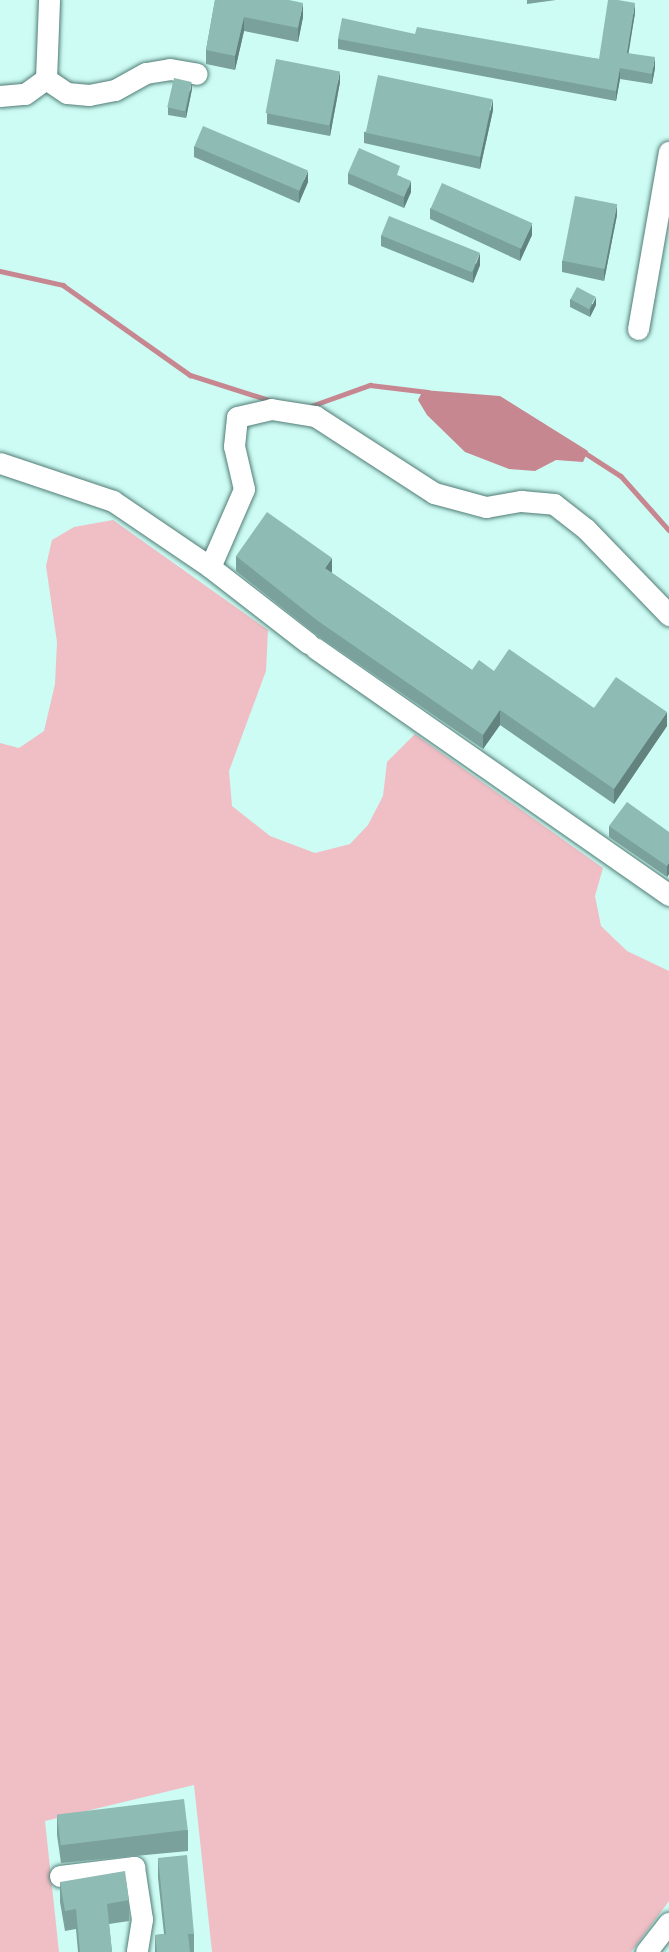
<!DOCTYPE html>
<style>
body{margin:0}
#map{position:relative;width:669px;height:1952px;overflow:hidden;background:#cdfcf4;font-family:"Fira Sans",sans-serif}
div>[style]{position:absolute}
.green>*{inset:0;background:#efbfc5}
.water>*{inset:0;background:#c68791}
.stream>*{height:4.5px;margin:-2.25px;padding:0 2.25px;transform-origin:2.25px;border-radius:2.25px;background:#c68791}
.roads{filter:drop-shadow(0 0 2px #517c75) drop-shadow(0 0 2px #517c75)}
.minor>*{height:21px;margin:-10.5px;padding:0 10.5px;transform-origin:10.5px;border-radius:10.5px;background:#fff}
.wall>*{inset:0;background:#7aa19b}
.shaded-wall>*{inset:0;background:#63837e}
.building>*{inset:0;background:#8ebbb4;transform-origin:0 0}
span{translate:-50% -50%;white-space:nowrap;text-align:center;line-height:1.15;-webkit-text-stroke:6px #fefefe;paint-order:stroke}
</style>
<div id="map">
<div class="green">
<i style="clip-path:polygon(113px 520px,268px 630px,266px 671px,229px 771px,232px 806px,270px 836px,315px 853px,350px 844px,368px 825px,383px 796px,387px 762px,415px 734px,603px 868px,595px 896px,601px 926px,627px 951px,669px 971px,669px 1901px,631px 1952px,212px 1952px,194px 1785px,45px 1821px,59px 1952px,0 1952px,0 743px,19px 748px,44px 731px,55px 684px,57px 642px,46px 566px,52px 540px,74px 527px)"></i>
</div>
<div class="water">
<i style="clip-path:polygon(423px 390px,500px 396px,588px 451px,583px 462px,556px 460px,535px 471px,509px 469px,465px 452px,427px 415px,418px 400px)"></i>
</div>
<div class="stream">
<i style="left:0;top:271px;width:65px;rotate:12.5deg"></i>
<i style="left:63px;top:285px;width:156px;rotate:35.3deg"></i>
<i style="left:190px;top:375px;width:83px;rotate:17.6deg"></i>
<i style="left:311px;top:406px;width:63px;rotate:-19.6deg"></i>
<i style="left:370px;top:385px;width:58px;rotate:6.9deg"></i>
<i style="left:582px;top:451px;width:46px;rotate:32.7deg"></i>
<i style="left:621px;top:476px;width:72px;rotate:48.4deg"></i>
</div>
<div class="roads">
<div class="minor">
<i style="left:46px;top:79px;width:25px;rotate:34deg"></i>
<i style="left:67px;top:93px;width:22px;rotate:5deg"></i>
<i style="left:89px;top:95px;width:26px;rotate:-11deg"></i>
<i style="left:115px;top:90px;width:35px;rotate:-29deg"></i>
<i style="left:146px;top:73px;width:24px;rotate:-9deg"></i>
<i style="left:170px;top:69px;width:27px;rotate:10deg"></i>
<i style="left:0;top:96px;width:25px;rotate:-5deg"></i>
<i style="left:25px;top:94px;width:26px;rotate:-36deg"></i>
<i style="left:46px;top:79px;width:79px;rotate:-87.8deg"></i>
<i style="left:638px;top:329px;width:180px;rotate:-80.1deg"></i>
<i style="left:0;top:463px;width:119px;rotate:18.6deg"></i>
<i style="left:113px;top:501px;width:117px;rotate:34.2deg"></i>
<i style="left:308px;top:643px;width:124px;rotate:-142.2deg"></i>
<i style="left:210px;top:567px;width:85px;rotate:-66.4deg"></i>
<i style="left:244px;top:489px;width:44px;rotate:-103.1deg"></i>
<i style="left:234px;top:446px;width:29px;rotate:-84deg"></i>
<i style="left:237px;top:417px;width:35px;rotate:-13deg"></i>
<i style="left:271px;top:409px;width:45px;rotate:9deg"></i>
<i style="left:315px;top:416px;width:142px;rotate:32.9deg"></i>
<i style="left:434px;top:493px;width:54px;rotate:15.1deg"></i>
<i style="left:486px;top:507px;width:36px;rotate:-10deg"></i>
<i style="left:521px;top:501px;width:33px;rotate:5deg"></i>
<i style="left:554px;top:504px;width:41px;rotate:38deg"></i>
<i style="left:586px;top:529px;width:120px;rotate:46deg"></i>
<i style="left:315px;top:648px;width:432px;rotate:34.9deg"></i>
<i style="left:60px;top:1876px;width:75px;rotate:-6.9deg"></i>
<i style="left:134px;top:1867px;width:53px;rotate:81.3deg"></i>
<i style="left:142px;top:1919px;width:33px;rotate:99deg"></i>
<i style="left:646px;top:1952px;width:37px;rotate:-52deg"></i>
</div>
</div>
<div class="wall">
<i style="clip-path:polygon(215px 0,303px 17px,298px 42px,244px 31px,235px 70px,206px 64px,206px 50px)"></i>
<i style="clip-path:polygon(527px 0,556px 0,527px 4px)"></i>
<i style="clip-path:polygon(635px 13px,628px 53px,655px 68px,652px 84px,620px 79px,616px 101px,338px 49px,338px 39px,415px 34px,599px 59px)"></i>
<i style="clip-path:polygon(340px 82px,330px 136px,267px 124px,267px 113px)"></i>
<i style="clip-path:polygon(192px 89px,186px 118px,168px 115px,168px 107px)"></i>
<i style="clip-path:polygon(493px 110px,480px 169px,364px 143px,364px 132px)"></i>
<i style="clip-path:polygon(194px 146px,308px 182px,299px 203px,194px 157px)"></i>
<i style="clip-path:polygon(348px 173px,400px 176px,411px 192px,404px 208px,348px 184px)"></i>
<i style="clip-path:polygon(430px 208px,532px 235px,520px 261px,430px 219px)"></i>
<i style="clip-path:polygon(617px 215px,604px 281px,562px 272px,562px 261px)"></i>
<i style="clip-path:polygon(381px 235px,480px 265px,473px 283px,381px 246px)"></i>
<i style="clip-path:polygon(570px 299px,596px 305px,590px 317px,570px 307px)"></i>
<i style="clip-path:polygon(236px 556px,332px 573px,472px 670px,494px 671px,594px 708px,667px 726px,614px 804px,500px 725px,483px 749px,318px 636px,236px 571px)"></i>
<i style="clip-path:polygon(609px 826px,669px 832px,669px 874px,667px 877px,609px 837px)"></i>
<i style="clip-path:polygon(57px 1815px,188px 1830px,188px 1851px,61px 1863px,57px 1835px)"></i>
<i style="clip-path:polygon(158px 1858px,194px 1934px,194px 1952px,155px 1952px,155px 1935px,164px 1934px,158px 1878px)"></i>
<i style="clip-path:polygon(60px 1882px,129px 1900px,129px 1921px,109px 1924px,112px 1952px,78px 1952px,76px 1929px,65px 1931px,60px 1902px)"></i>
</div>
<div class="shaded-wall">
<i style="clip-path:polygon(303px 3px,303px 17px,298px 42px,298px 28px)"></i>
<i style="clip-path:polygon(635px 3px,635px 13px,627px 63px,627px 53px)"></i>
<i style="clip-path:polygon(244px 17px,244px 31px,235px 70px,235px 56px)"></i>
<i style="clip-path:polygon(655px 57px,655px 68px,652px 84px,652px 74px)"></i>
<i style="clip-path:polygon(620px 68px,620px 79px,616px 101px,616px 91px)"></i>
<i style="clip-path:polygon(340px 71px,340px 82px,330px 136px,330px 125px)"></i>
<i style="clip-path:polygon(192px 82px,192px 89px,186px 118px,186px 111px)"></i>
<i style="clip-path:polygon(493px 99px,493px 110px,480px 169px,480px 158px)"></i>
<i style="clip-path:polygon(308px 171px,308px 182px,299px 203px,299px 192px)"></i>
<i style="clip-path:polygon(411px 181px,411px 192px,404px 208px,404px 197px)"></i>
<i style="clip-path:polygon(617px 204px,617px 215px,604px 281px,604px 270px)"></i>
<i style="clip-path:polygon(532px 224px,532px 235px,520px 261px,520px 250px)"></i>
<i style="clip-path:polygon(480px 253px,480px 265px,473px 283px,473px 272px)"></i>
<i style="clip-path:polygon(596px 297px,596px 305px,590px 317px,590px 310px)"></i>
<i style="clip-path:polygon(332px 558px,332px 572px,325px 583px,325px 568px)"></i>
<i style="clip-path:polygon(500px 710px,500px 725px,483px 749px,483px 735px)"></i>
<i style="clip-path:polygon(667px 712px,667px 726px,614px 804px,614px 789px)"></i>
<i style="clip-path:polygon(669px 863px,669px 874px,667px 877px,667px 866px)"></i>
</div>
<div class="building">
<i style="clip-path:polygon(215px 0,289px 0,303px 3px,298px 28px,244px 17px,235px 56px,206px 50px)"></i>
<i style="clip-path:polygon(608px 0,618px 0,635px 3px,627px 53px,655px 57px,652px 74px,620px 68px,616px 91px,338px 39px,342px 18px,415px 34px,417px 27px,599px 59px)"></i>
<i style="left:276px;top:59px;width:65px;height:55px;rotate:11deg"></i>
<i style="left:378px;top:75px;width:117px;height:59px;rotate:12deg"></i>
<i style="left:174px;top:78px;width:18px;height:30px;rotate:13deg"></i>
<i style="left:203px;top:126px;width:114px;height:22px;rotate:23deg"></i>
<i style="clip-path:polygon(359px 148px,400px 166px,397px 175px,411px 181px,404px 197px,348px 173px)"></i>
<i style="left:442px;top:183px;width:99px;height:28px;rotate:24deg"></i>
<i style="left:575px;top:196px;width:43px;height:66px;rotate:11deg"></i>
<i style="left:389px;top:216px;width:98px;height:21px;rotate:22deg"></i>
<i style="left:577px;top:287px;width:21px;height:14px;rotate:28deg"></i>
<i style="clip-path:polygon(267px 512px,332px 558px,325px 568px,472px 670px,479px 660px,494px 671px,509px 649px,594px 708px,616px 677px,667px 712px,614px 789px,500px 710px,483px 735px,318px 621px,236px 556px)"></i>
<i style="clip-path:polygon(627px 802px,669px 832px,669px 863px,667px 866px,609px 826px)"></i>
<i style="left:184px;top:1799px;width:31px;height:128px;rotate:83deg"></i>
<i style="clip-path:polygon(187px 1855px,194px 1934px,188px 1934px,190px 1952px,157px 1952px,155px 1935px,166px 1934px,158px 1858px)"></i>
<i style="clip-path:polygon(125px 1871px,129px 1900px,107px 1904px,112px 1952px,80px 1952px,76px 1909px,65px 1911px,60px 1882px)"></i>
</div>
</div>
